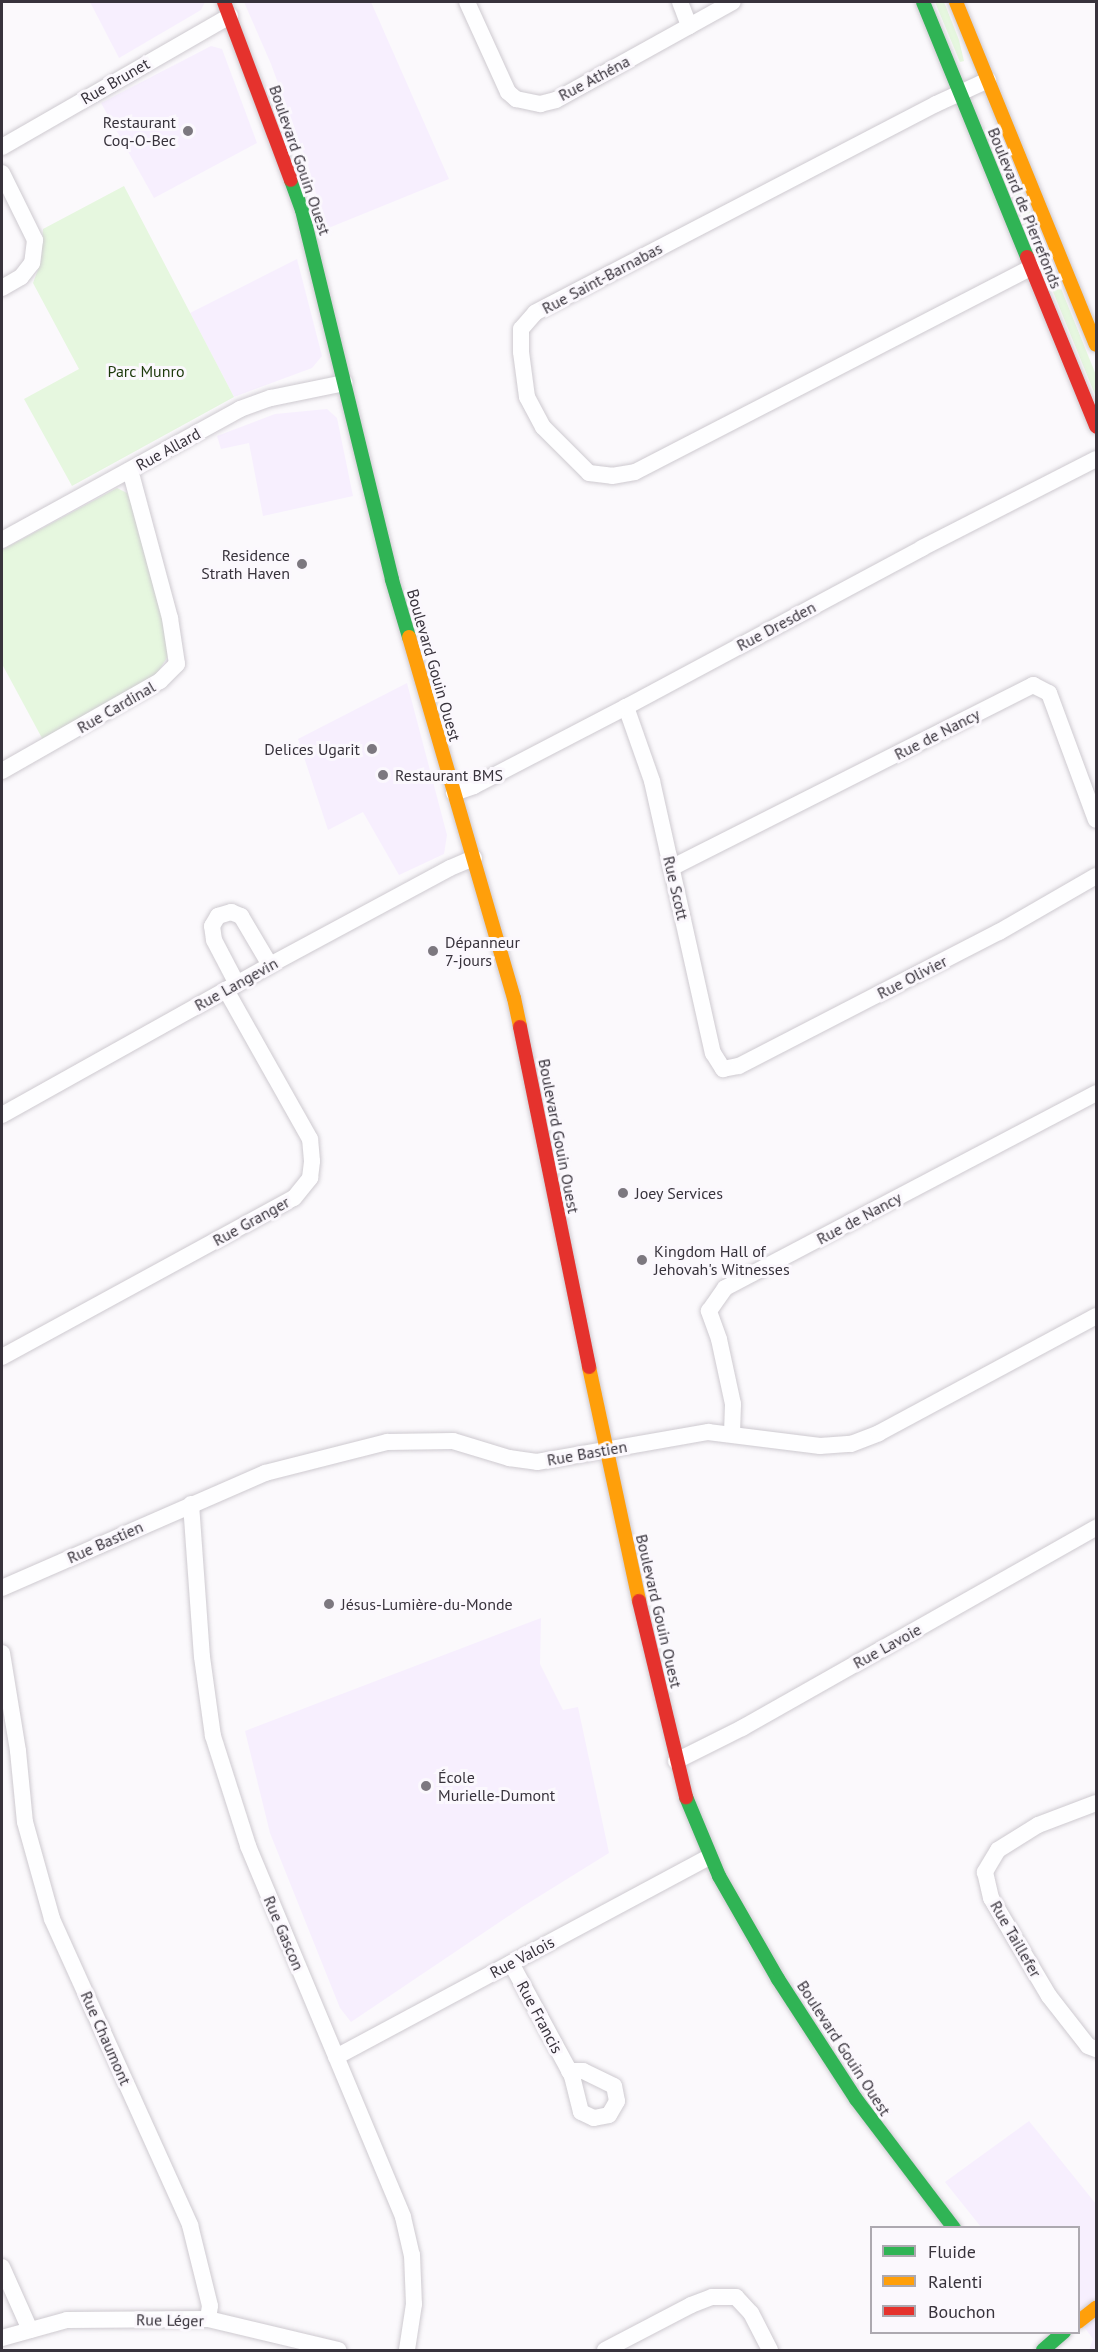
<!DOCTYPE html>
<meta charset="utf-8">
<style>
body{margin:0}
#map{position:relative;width:1098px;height:2352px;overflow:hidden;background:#fbf9fc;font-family:"PT Sans",sans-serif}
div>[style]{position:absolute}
.built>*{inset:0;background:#f7effe}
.green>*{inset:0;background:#e6f7df}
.roads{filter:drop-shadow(0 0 2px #cecad0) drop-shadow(0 0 2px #cecad0)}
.street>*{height:16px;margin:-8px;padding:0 8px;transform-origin:8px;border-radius:8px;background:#fefeff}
.fast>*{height:14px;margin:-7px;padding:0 7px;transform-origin:7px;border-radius:7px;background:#30b455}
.slow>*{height:14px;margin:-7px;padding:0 7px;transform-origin:7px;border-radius:7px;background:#ff9f0a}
.jam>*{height:14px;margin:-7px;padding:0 7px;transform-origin:7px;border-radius:7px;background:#e5322d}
.dots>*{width:16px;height:16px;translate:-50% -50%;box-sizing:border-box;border:3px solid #fbf8fd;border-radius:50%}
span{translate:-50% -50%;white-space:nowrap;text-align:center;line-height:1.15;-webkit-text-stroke:6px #fbf8fd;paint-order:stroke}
.street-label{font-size:16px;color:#38333c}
.poi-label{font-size:16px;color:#38333c}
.right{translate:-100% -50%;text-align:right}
.left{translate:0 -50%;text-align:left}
.park-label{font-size:16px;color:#1c390a}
.frame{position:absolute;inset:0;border:3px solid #38333c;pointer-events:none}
.legend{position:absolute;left:870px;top:2226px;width:210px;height:108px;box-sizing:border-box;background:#fbf8fd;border:2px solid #ada9b0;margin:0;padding:8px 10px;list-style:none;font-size:18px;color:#38333c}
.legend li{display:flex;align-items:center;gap:12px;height:30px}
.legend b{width:30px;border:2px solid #ada9b0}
</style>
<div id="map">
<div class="built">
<i style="clip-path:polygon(90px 2px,205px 2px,201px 10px,119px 58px)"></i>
<i style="clip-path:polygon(244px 2px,371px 2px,449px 179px,326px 229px,308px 165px,271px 64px)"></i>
<i style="clip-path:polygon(211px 46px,222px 49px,257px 143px,154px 198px,101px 103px)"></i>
<i style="clip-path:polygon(297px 259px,322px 356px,312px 368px,234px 397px,190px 313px)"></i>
<i style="clip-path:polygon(327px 409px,337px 418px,353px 496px,263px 516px,249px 443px,221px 449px,217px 436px,275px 414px)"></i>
<i style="clip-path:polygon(407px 683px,447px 835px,444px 854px,399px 875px,363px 812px,328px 830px,298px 739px)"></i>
<i style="clip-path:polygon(541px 1618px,540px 1664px,563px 1710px,578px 1707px,609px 1853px,522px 1907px,351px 2022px,340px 2008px,270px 1833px,245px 1731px)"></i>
<i style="clip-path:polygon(1029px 2121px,1096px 2204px,1096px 2350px,1089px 2350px,1093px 2339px,1079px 2320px,1078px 2228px,981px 2227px,945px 2182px)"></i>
</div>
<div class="green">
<i style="clip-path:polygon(935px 2px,944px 2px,959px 40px,964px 61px,960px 62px)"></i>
<i style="clip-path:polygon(994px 147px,1026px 202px,1096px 375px,1096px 397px)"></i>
<i style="clip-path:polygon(124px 186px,234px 397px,72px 486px,24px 399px,79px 369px,33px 283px,41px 261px,43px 229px)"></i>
<i style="clip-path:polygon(117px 488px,127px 493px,131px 503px,166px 629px,168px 656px,156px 675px,43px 740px,2px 664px,2px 550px)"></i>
</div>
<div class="roads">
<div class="street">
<i style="left:467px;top:2px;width:99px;rotate:65.5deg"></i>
<i style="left:508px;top:92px;width:11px;rotate:41deg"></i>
<i style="left:516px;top:99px;width:25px;rotate:12deg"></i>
<i style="left:540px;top:104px;width:16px;rotate:-14deg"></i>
<i style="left:556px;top:100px;width:202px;rotate:-29deg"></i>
<i style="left:680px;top:2px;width:26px;rotate:69deg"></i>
<i style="left:988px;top:80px;width:57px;rotate:155.2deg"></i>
<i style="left:936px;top:104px;width:452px;rotate:152.5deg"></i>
<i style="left:535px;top:313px;width:21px;rotate:131deg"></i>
<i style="left:521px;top:329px;width:23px;rotate:90deg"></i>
<i style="left:521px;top:352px;width:45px;rotate:82.4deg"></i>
<i style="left:527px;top:397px;width:34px;rotate:62deg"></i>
<i style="left:543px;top:427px;width:65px;rotate:45deg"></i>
<i style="left:589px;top:473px;width:23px;rotate:7deg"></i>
<i style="left:612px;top:476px;width:23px;rotate:-10deg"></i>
<i style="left:635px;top:472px;width:447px;rotate:-27.3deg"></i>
<i style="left:2px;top:147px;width:263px;rotate:-29.9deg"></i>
<i style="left:2px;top:173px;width:75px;rotate:63.8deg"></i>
<i style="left:35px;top:240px;width:23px;rotate:97deg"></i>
<i style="left:32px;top:263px;width:18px;rotate:128deg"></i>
<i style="left:21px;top:277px;width:22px;rotate:150deg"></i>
<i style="left:2px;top:540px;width:272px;rotate:-28.8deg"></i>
<i style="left:240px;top:409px;width:33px;rotate:-20deg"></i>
<i style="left:271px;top:398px;width:75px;rotate:-11.6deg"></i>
<i style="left:626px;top:707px;width:78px;rotate:70.6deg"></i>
<i style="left:652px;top:781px;width:279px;rotate:77.4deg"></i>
<i style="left:713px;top:1053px;width:19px;rotate:58deg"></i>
<i style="left:723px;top:1069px;width:16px;rotate:-11deg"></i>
<i style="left:739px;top:1066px;width:292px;rotate:-27.3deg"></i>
<i style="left:999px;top:932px;width:112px;rotate:-30deg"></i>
<i style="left:2px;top:771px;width:182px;rotate:-29.7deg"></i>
<i style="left:160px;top:681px;width:24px;rotate:-45deg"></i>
<i style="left:177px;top:664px;width:47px;rotate:-98.7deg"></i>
<i style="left:170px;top:618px;width:153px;rotate:-105.1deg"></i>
<i style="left:454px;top:793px;width:21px;rotate:-19deg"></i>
<i style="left:474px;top:786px;width:171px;rotate:-27.5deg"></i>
<i style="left:626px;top:707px;width:336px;rotate:-28.2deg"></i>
<i style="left:922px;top:548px;width:195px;rotate:-27.1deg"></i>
<i style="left:671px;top:868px;width:406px;rotate:-26.8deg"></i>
<i style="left:1033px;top:685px;width:18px;rotate:27deg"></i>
<i style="left:1049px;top:693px;width:135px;rotate:69.7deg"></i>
<i style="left:237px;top:984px;width:50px;rotate:-117.6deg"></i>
<i style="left:214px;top:940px;width:14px;rotate:-98deg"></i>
<i style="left:212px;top:926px;width:12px;rotate:-59deg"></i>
<i style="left:218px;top:916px;width:14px;rotate:-17deg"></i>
<i style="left:231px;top:912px;width:11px;rotate:22deg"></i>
<i style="left:241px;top:916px;width:57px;rotate:59.4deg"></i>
<i style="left:2px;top:1115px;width:307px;rotate:-29.2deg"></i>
<i style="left:270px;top:965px;width:204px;rotate:-28.3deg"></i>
<i style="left:450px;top:868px;width:26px;rotate:-23deg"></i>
<i style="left:2px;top:1357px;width:332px;rotate:-28.6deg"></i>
<i style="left:294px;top:1198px;width:26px;rotate:-51deg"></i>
<i style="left:310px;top:1178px;width:17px;rotate:-83deg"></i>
<i style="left:312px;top:1161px;width:22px;rotate:-95deg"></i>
<i style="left:310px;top:1139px;width:171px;rotate:-119.4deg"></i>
<i style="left:732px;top:1433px;width:29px;rotate:-88deg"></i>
<i style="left:733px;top:1404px;width:66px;rotate:-102.2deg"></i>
<i style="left:719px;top:1339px;width:30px;rotate:-110deg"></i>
<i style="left:709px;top:1311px;width:28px;rotate:-55deg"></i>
<i style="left:725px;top:1288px;width:419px;rotate:-27.7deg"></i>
<i style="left:191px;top:1504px;width:153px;rotate:85.9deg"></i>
<i style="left:202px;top:1657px;width:80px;rotate:82.1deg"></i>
<i style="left:213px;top:1736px;width:115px;rotate:72.3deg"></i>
<i style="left:248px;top:1846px;width:402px;rotate:67.3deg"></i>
<i style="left:403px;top:2217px;width:39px;rotate:77deg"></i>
<i style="left:412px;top:2255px;width:49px;rotate:87.7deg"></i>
<i style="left:414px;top:2304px;width:47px;rotate:98.7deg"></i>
<i style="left:2px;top:1588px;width:287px;rotate:-23.6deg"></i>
<i style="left:265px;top:1473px;width:126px;rotate:-14.3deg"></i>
<i style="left:387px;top:1442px;width:66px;rotate:-0.9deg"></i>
<i style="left:453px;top:1441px;width:59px;rotate:16.9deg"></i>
<i style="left:509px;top:1458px;width:28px;rotate:8deg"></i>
<i style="left:537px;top:1462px;width:174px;rotate:-10deg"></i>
<i style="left:708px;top:1432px;width:113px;rotate:7.1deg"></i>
<i style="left:820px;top:1446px;width:31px;rotate:-4deg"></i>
<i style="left:851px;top:1444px;width:30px;rotate:-21deg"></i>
<i style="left:879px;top:1433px;width:247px;rotate:-28.3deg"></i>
<i style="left:2px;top:1653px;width:99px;rotate:80.7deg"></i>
<i style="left:18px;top:1751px;width:71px;rotate:84.4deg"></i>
<i style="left:25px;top:1822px;width:101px;rotate:74.4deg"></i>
<i style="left:52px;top:1919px;width:336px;rotate:65.7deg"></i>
<i style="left:190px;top:2225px;width:83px;rotate:76.1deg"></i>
<i style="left:210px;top:2306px;width:13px;rotate:99deg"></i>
<i style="left:676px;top:1761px;width:74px;rotate:-26.6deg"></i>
<i style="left:742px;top:1728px;width:407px;rotate:-29.5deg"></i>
<i style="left:1096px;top:1803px;width:62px;rotate:159.2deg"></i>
<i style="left:1038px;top:1825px;width:47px;rotate:148deg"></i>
<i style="left:998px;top:1850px;width:26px;rotate:121deg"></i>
<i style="left:985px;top:1872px;width:27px;rotate:77deg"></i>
<i style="left:991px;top:1898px;width:114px;rotate:59.4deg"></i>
<i style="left:1049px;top:1996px;width:63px;rotate:52deg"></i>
<i style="left:1088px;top:2046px;width:9px;rotate:21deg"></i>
<i style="left:511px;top:1963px;width:128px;rotate:61.6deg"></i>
<i style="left:572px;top:2076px;width:37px;rotate:76deg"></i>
<i style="left:581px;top:2112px;width:14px;rotate:25deg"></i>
<i style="left:594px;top:2118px;width:15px;rotate:-11deg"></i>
<i style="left:609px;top:2115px;width:16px;rotate:-60deg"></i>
<i style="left:617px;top:2101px;width:15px;rotate:-101deg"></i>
<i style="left:614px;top:2086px;width:34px;rotate:-154deg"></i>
<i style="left:583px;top:2071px;width:14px;rotate:180deg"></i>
<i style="left:336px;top:2057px;width:423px;rotate:-28.2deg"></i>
<i style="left:2px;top:2267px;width:69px;rotate:66deg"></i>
<i style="left:2px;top:2338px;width:67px;rotate:-15.5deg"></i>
<i style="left:67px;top:2320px;width:141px;rotate:-0.4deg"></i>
<i style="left:208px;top:2319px;width:134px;rotate:13.4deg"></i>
<i style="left:605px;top:2350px;width:97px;rotate:-27.6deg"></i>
<i style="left:691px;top:2305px;width:22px;rotate:-21deg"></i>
<i style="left:712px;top:2297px;width:24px"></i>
<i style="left:736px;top:2297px;width:22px;rotate:47deg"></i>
<i style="left:751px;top:2313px;width:42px;rotate:62.8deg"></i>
</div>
<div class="fast">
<i style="left:923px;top:2px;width:275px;rotate:67.8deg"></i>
<i style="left:291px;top:180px;width:32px;rotate:70deg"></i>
<i style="left:302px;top:210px;width:381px;rotate:76.3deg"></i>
<i style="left:392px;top:580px;width:59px;rotate:73.4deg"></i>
<i style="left:686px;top:1797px;width:86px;rotate:67.3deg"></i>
<i style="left:719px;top:1876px;width:119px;rotate:60.2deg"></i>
<i style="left:778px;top:1979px;width:143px;rotate:57deg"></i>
<i style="left:856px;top:2099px;width:162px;rotate:52.8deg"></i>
<i style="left:1043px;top:2350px;width:28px;rotate:-41deg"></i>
</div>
<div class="slow">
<i style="left:956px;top:2px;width:370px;rotate:67.8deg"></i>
<i style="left:409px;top:637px;width:376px;rotate:73.8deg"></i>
<i style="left:514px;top:998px;width:30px;rotate:78deg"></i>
<i style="left:589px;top:1367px;width:239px;rotate:77.9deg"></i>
<i style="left:1078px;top:2322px;width:23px;rotate:-38deg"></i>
</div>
<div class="jam">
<i style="left:224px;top:2px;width:190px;rotate:69.4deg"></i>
<i style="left:1027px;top:257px;width:183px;rotate:67.8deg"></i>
<i style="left:520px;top:1027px;width:347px;rotate:78.5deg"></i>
<i style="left:639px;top:1601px;width:202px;rotate:76.5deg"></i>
</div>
</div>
<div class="dots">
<i style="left:188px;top:131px;background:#7c787f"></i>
<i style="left:302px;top:564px;background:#7c787f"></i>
<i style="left:372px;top:749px;background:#7c787f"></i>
<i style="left:383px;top:775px;background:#7c787f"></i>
<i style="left:433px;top:951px;background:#7c787f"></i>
<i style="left:623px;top:1193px;background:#7c787f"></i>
<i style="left:642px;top:1260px;background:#7c787f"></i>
<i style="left:329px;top:1604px;background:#7c787f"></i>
<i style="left:426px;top:1786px;background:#7c787f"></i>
</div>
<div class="street-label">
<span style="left:594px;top:78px;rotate:-28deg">Rue Athéna</span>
<span style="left:115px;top:81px;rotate:-30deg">Rue Brunet</span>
<span style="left:300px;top:160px;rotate:71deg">Boulevard Gouin Ouest</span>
<span style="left:1025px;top:208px;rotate:68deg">Boulevard de Pierrefonds</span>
<span style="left:602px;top:278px;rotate:-28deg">Rue Saint-Barnabas</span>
<span style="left:168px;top:449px;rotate:-29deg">Rue Allard</span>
<span style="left:776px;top:626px;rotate:-28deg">Rue Dresden</span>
<span style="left:434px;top:665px;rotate:74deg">Boulevard Gouin Ouest</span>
<span style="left:116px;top:707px;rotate:-30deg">Rue Cardinal</span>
<span style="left:937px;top:734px;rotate:-27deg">Rue de Nancy</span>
<span style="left:676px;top:888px;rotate:77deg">Rue Scott</span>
<span style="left:912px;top:977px;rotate:-27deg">Rue Olivier</span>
<span style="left:236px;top:984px;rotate:-29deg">Rue Langevin</span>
<span style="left:559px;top:1136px;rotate:79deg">Boulevard Gouin Ouest</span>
<span style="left:859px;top:1218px;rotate:-28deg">Rue de Nancy</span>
<span style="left:251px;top:1221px;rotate:-29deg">Rue Granger</span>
<span style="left:587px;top:1453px;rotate:-10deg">Rue Bastien</span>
<span style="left:105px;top:1542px;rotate:-24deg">Rue Bastien</span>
<span style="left:659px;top:1611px;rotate:77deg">Boulevard Gouin Ouest</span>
<span style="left:887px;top:1646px;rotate:-29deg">Rue Lavoie</span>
<span style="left:284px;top:1933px;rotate:67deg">Rue Gascon</span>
<span style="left:1016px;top:1939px;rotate:60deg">Rue Taillefer</span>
<span style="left:522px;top:1957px;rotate:-28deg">Rue Valois</span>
<span style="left:540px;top:2017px;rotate:62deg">Rue Francis</span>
<span style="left:106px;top:2038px;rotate:66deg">Rue Chaumont</span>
<span style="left:844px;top:2048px;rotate:57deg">Boulevard Gouin Ouest</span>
<span style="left:170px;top:2320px;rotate:1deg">Rue Léger</span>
</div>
<div class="poi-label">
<span class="right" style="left:176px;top:131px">Restaurant<br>Coq-O-Bec</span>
<span class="right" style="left:290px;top:564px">Residence<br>Strath Haven</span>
<span class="right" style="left:360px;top:749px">Delices Ugarit</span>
<span class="left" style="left:395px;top:775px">Restaurant BMS</span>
<span class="left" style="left:445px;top:951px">Dépanneur<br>7-jours</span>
<span class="left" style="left:635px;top:1193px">Joey Services</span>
<span class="left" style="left:654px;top:1260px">Kingdom Hall of<br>Jehovah's Witnesses</span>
<span class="left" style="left:341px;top:1604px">Jésus-Lumière-du-Monde</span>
<span class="left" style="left:438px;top:1786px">École<br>Murielle-Dumont</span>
</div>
<div class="park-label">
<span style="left:146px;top:371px">Parc Munro</span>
</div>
<div class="frame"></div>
<ul class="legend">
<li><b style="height:8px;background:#30b455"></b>Fluide</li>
<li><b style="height:8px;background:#ff9f0a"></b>Ralenti</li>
<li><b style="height:8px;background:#e5322d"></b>Bouchon</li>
</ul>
</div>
